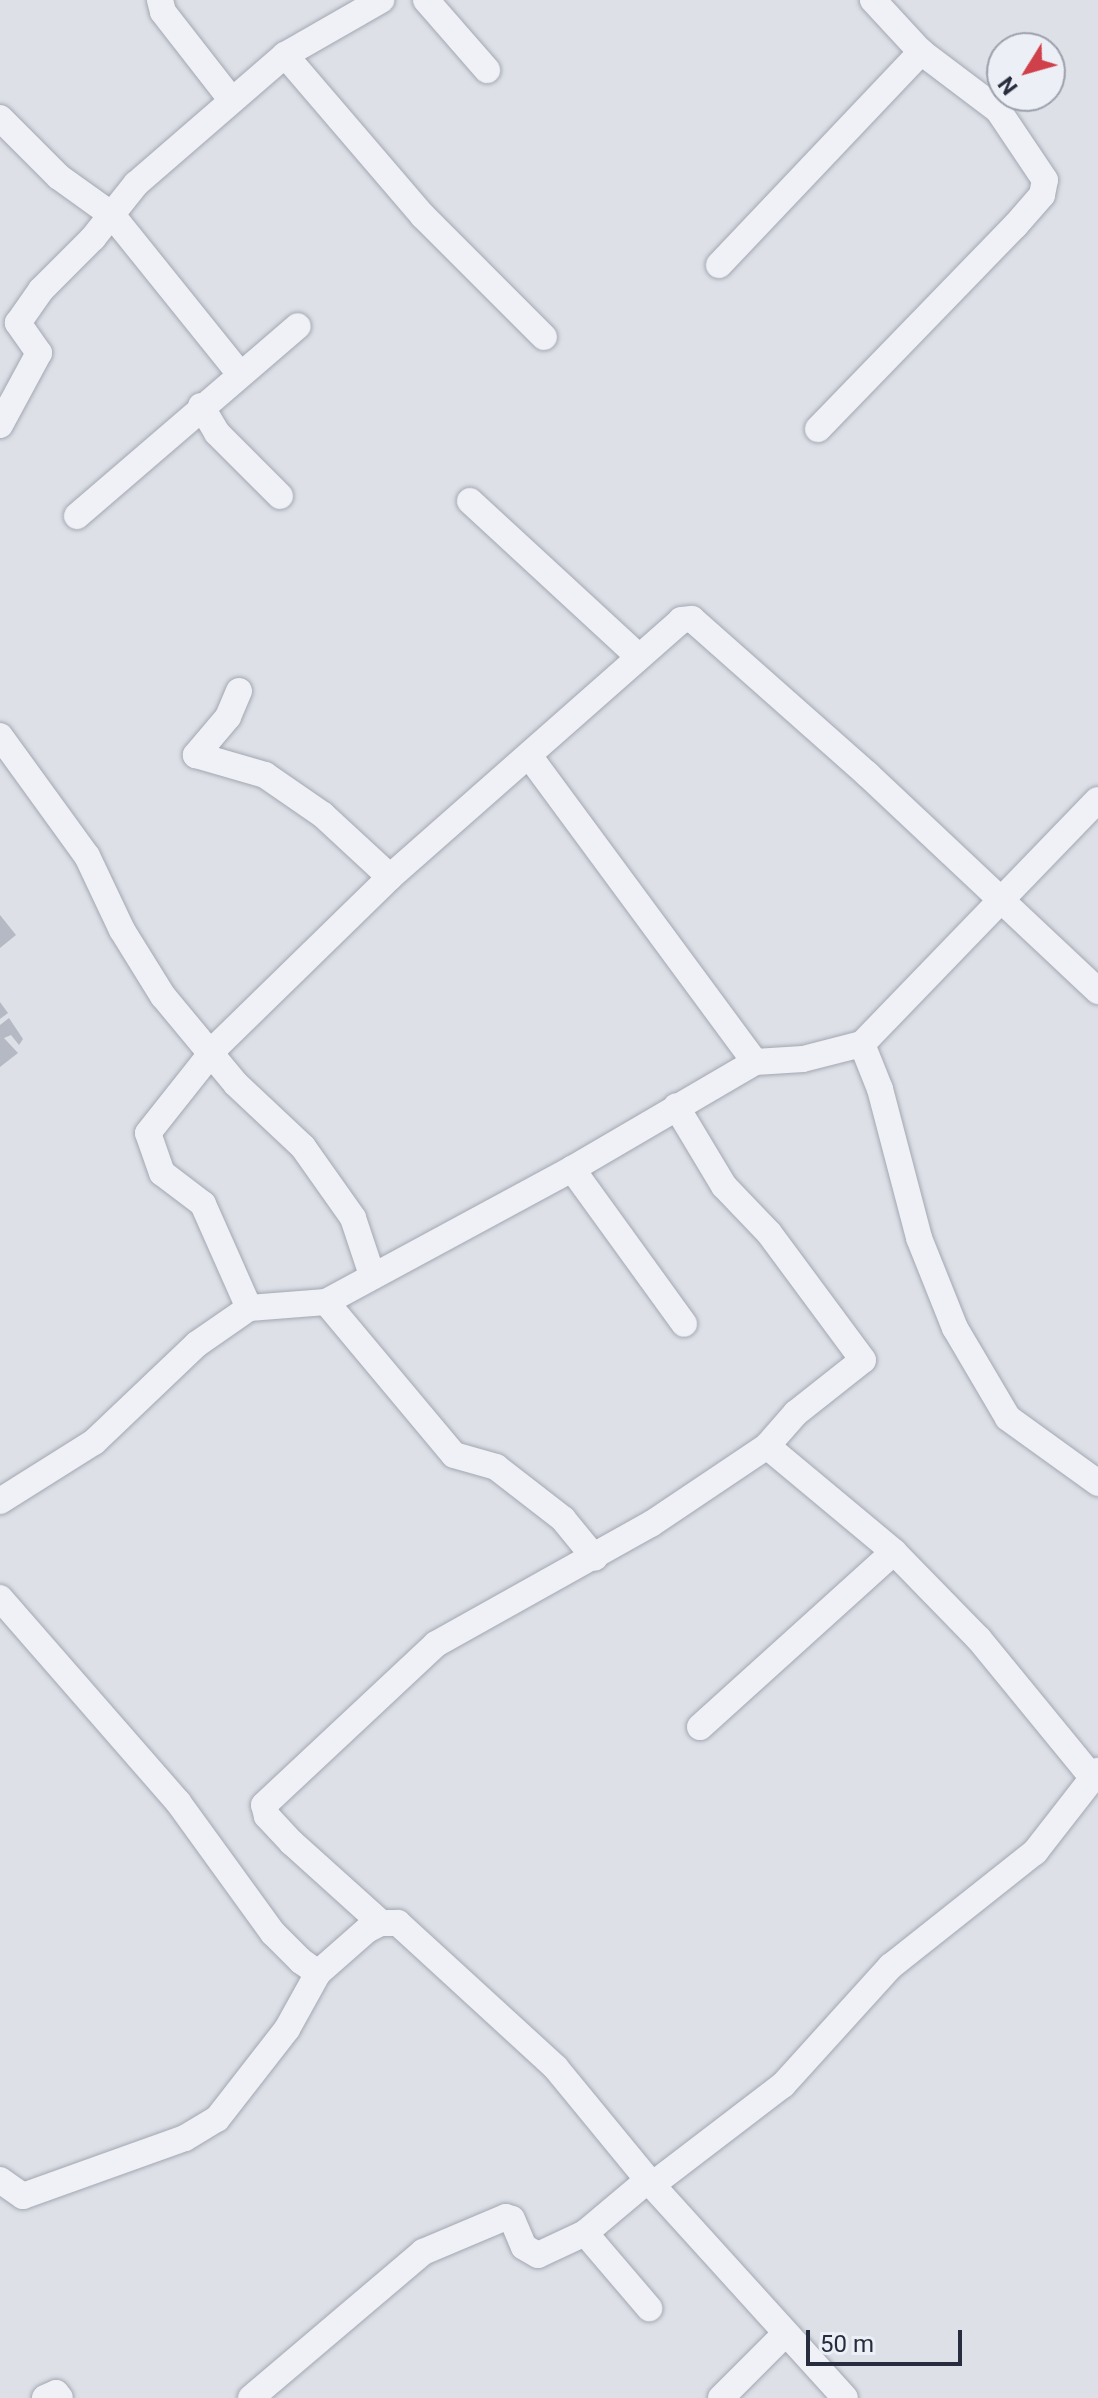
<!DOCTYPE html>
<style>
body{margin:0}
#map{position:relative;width:1098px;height:2398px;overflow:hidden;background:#dde0e7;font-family:Roboto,sans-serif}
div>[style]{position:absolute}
.building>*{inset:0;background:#b4b9c4}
.roads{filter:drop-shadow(0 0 2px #a3a7b1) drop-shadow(0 0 2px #a3a7b1)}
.minor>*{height:26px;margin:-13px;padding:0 13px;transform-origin:13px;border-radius:13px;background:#f0f1f6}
span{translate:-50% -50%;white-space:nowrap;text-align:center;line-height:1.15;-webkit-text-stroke:6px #eceff5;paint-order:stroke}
.north{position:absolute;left:986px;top:32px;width:80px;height:80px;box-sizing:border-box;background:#eceff5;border:2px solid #9da1ac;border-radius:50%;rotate:233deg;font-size:22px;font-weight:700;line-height:32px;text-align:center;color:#272d3e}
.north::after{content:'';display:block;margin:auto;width:28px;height:36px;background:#cf404a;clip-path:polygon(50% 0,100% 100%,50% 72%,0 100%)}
.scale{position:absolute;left:806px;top:2330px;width:156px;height:36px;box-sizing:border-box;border:4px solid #272d3e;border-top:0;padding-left:10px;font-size:24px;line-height:28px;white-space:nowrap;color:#272d3e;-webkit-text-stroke:6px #eceff5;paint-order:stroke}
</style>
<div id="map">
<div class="building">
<i style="clip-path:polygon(0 915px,16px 935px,0 948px)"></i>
<i style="clip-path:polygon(0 1002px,8px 1013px,0 1019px)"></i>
<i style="clip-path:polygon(9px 1018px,23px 1039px,19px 1045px,11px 1035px,4px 1038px,18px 1053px,0 1067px,0 1025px)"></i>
</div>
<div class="roads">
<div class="minor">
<i style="left:160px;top:0;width:12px;rotate:76deg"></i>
<i style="left:163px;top:12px;width:109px;rotate:52.1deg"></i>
<i style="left:426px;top:0;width:93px;rotate:48.9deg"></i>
<i style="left:285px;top:55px;width:212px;rotate:49.4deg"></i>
<i style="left:423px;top:216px;width:171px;rotate:45deg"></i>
<i style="left:0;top:118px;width:83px;rotate:45deg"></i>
<i style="left:59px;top:177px;width:65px;rotate:35.6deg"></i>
<i style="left:112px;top:215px;width:203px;rotate:51.2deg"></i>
<i style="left:719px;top:265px;width:294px;rotate:-46.5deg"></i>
<i style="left:201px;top:406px;width:31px;rotate:59deg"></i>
<i style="left:217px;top:433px;width:89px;rotate:45deg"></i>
<i style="left:0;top:425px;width:82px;rotate:-61.6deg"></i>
<i style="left:39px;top:353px;width:37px;rotate:-125deg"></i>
<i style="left:18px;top:323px;width:40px;rotate:-55.1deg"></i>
<i style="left:41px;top:290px;width:74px;rotate:-45deg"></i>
<i style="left:93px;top:238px;width:69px;rotate:-51.5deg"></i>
<i style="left:136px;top:184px;width:197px;rotate:-40.9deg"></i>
<i style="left:285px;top:55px;width:111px;rotate:-29.8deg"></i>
<i style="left:818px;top:429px;width:283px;rotate:-45.9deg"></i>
<i style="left:1015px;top:226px;width:41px;rotate:-48.9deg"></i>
<i style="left:1042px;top:195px;width:15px;rotate:-79deg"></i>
<i style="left:1045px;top:180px;width:84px;rotate:-123.9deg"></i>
<i style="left:998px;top:110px;width:96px;rotate:-143deg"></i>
<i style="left:921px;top:52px;width:71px;rotate:-132.7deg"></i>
<i style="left:470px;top:501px;width:229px;rotate:42.7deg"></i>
<i style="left:77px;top:516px;width:291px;rotate:-40.7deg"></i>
<i style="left:239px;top:691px;width:28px;rotate:113deg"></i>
<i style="left:228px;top:717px;width:50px;rotate:130.1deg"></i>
<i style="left:196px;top:755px;width:72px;rotate:16.2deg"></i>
<i style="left:265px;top:775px;width:70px;rotate:34.6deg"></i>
<i style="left:323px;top:815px;width:91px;rotate:42.8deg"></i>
<i style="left:0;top:736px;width:148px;rotate:54.1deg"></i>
<i style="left:87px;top:856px;width:82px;rotate:64.7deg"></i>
<i style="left:122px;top:930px;width:78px;rotate:58.2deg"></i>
<i style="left:163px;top:996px;width:114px;rotate:50.3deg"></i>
<i style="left:236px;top:1084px;width:92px;rotate:43.2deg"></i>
<i style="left:303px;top:1147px;width:87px;rotate:54.8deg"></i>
<i style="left:353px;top:1218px;width:60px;rotate:71.6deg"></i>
<i style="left:530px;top:757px;width:379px;rotate:53.6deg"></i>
<i style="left:862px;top:1044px;width:48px;rotate:68.2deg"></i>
<i style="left:880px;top:1089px;width:154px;rotate:75.3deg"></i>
<i style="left:919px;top:1238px;width:97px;rotate:68.2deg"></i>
<i style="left:955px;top:1328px;width:104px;rotate:59.5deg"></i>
<i style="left:1008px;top:1418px;width:111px;rotate:35.8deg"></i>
<i style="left:572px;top:1169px;width:191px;rotate:54.1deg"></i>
<i style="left:326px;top:1302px;width:199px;rotate:50.1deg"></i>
<i style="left:454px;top:1455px;width:44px;rotate:15.9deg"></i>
<i style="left:496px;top:1467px;width:85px;rotate:37.8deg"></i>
<i style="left:563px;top:1519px;width:50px;rotate:50.6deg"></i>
<i style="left:249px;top:1308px;width:114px;rotate:-113.9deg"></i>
<i style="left:203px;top:1204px;width:51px;rotate:-142.9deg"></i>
<i style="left:162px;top:1173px;width:42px;rotate:-109.3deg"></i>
<i style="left:148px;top:1133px;width:111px;rotate:-51.6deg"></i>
<i style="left:217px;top:1046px;width:242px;rotate:-44.3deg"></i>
<i style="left:390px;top:877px;width:388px;rotate:-41.4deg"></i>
<i style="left:681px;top:620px;width:11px;rotate:-5deg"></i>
<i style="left:692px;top:619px;width:234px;rotate:41.5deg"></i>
<i style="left:867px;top:774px;width:317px;rotate:43.2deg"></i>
<i style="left:767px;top:1446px;width:165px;rotate:39.8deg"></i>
<i style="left:894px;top:1552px;width:122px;rotate:45.7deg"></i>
<i style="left:979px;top:1639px;width:177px;rotate:50.7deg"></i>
<i style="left:0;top:1501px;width:111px;rotate:-32.1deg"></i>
<i style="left:94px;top:1442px;width:142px;rotate:-43.6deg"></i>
<i style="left:197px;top:1344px;width:63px;rotate:-34.7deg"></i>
<i style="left:249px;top:1308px;width:77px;rotate:-4.5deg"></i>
<i style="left:326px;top:1302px;width:280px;rotate:-28.4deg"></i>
<i style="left:572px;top:1169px;width:212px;rotate:-30.3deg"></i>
<i style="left:755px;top:1062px;width:48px;rotate:-3.6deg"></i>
<i style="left:803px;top:1059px;width:61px;rotate:-14.3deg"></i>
<i style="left:862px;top:1044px;width:339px;rotate:-46deg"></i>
<i style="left:0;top:1598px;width:271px;rotate:48.9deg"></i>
<i style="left:178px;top:1802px;width:162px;rotate:54.1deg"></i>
<i style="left:273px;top:1933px;width:40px;rotate:45deg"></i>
<i style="left:301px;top:1961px;width:21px;rotate:35deg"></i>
<i style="left:318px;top:1973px;width:65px;rotate:-41.3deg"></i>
<i style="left:367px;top:1930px;width:16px;rotate:-27deg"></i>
<i style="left:381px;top:1923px;width:17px"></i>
<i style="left:398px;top:1923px;width:214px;rotate:42.5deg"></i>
<i style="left:556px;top:2068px;width:151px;rotate:50.6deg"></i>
<i style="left:652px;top:2185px;width:287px;rotate:47.8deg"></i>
<i style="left:700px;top:1727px;width:261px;rotate:-42.1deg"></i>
<i style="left:381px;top:1923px;width:120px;rotate:-138deg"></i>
<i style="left:292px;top:1843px;width:37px;rotate:-133deg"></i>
<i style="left:267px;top:1816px;width:11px;rotate:-105deg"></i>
<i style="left:264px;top:1805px;width:236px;rotate:-43.1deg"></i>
<i style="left:436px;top:1644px;width:246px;rotate:-29.2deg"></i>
<i style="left:651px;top:1524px;width:140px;rotate:-33.9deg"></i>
<i style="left:767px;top:1446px;width:44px;rotate:-48.7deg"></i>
<i style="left:796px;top:1413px;width:85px;rotate:-38.3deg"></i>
<i style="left:863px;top:1360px;width:158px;rotate:-126.5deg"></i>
<i style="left:769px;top:1233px;width:65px;rotate:-133.8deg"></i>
<i style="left:724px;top:1186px;width:93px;rotate:-121deg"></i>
<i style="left:0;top:2180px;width:28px;rotate:35deg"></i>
<i style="left:23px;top:2196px;width:172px;rotate:-19.7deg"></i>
<i style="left:185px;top:2138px;width:37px;rotate:-31deg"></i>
<i style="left:217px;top:2119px;width:114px;rotate:-52.1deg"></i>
<i style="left:287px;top:2029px;width:64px;rotate:-61deg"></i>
<i style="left:652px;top:2185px;width:165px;rotate:-37.4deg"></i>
<i style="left:783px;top:2085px;width:161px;rotate:-47.8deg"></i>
<i style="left:891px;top:1966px;width:184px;rotate:-38.4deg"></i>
<i style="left:1035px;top:1852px;width:103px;rotate:-52.1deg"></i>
<i style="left:585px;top:2233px;width:99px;rotate:49.5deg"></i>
<i style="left:45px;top:2398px;width:12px;rotate:-24deg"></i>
<i style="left:56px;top:2393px;width:6px;rotate:51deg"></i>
<i style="left:251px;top:2398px;width:226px;rotate:-40.3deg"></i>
<i style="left:423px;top:2252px;width:90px;rotate:-22.9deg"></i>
<i style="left:506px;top:2217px;width:6px;rotate:18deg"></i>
<i style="left:512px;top:2219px;width:30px;rotate:67deg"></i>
<i style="left:524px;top:2247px;width:16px;rotate:30deg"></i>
<i style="left:538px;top:2255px;width:52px;rotate:-25.1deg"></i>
<i style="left:585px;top:2233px;width:82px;rotate:-40.1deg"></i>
<i style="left:721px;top:2398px;width:91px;rotate:-45deg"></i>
</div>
</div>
<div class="north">N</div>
<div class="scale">50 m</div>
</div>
